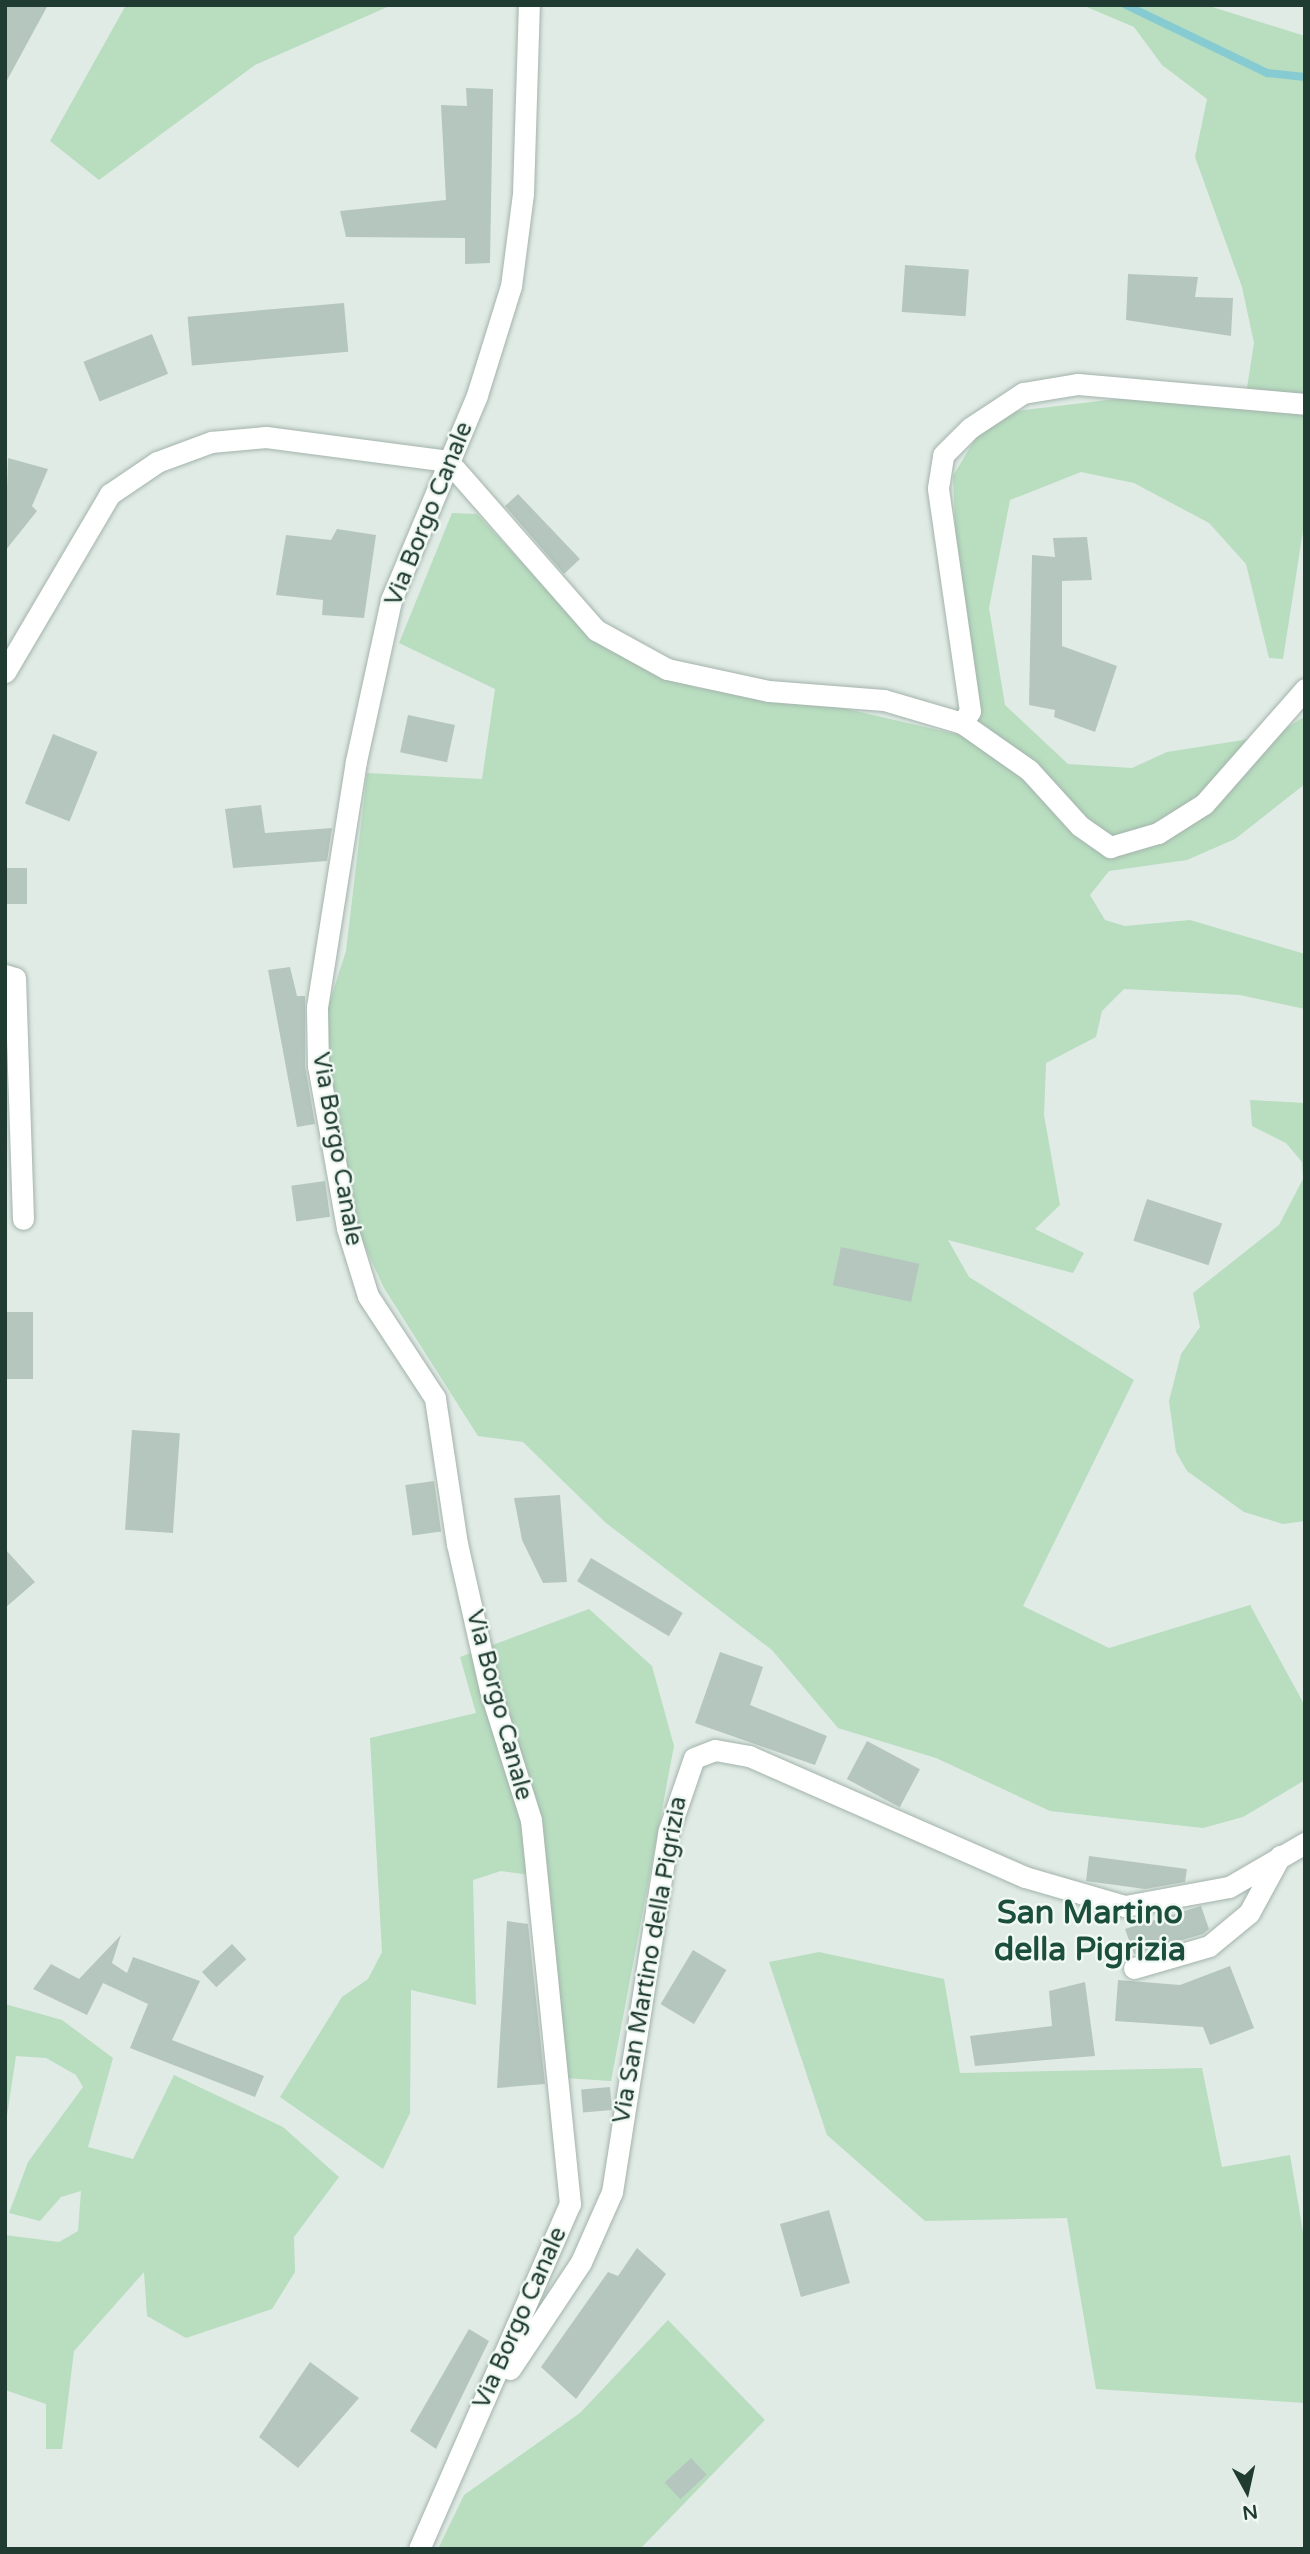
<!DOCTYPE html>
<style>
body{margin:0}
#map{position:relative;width:1310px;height:2554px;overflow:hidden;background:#e0ebe5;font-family:"Varela Round",sans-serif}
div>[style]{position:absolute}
.green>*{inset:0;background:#b8ddbf}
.stream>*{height:8px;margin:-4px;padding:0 4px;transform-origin:4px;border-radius:4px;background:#86cbd2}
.building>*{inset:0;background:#b5c6be;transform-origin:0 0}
.roads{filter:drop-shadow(0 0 2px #a3b3ac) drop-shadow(0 0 2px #a3b3ac)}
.minor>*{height:21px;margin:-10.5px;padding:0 10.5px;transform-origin:10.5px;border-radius:10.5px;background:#fff}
span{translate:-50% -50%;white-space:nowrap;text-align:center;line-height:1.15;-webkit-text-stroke:5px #f0f8f3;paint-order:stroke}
.street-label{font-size:24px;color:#203c32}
.district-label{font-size:32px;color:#1c4e3e;font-weight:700}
.frame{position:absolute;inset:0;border:7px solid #203c32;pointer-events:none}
.north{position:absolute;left:1212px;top:2456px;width:70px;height:70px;-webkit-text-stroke:5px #f0f8f3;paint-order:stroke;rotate:172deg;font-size:19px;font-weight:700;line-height:28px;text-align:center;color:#203c32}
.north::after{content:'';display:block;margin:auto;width:24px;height:32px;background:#203c32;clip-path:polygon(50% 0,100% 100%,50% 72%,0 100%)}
</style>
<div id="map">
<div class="green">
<i style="clip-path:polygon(126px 5px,392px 5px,255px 65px,99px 180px,50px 141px)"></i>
<i style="clip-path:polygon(1082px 5px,1206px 5px,1305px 36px,1305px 518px,1283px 659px,1269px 658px,1246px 564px,1209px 523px,1134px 483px,1081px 472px,1010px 500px,989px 608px,1005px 705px,1068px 764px,1132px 768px,1167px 752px,1276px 735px,1305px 716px,1305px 784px,1235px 839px,1187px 860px,1109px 871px,1090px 895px,1105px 920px,1125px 926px,1190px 920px,1305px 954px,1305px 1009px,1240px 995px,1124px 989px,1102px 1011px,1096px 1037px,1046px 1063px,1044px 1115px,1060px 1205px,1035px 1229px,1084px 1253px,1073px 1273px,948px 1240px,969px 1277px,1134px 1380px,1023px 1606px,1109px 1648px,1250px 1605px,1305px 1706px,1305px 1780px,1243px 1817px,1203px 1828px,1050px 1811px,936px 1758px,838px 1728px,772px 1650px,606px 1523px,523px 1442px,478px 1436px,384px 1288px,350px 1214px,328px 1098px,326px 1013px,346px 951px,367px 773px,482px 779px,495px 689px,399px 643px,452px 513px,477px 514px,582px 628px,631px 662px,697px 688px,812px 701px,964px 736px,953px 476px,990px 414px,1133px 397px,1244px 407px,1254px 343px,1242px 287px,1195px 157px,1207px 99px,1162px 65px,1134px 27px)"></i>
<i style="clip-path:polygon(1250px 1100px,1305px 1103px,1305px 1521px,1283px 1524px,1244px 1512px,1187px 1471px,1176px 1452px,1169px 1401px,1181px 1354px,1200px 1327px,1193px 1293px,1279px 1225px,1303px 1179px,1302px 1162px,1286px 1143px,1252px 1126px)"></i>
<i style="clip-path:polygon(589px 1609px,652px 1666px,674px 1746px,611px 2081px,564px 2078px,546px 1877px,501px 1871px,473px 1880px,476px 2005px,411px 1990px,410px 2113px,383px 2169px,280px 2097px,342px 1997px,368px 1979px,382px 1952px,370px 1738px,476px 1713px,460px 1657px)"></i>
<i style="clip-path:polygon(819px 1952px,944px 1979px,960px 2073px,1202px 2068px,1222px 2167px,1290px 2155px,1305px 2244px,1305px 2403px,1096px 2389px,1067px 2218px,925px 2221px,827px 2135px,769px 1962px)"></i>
<i style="clip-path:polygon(5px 2004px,62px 2020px,113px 2058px,88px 2147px,133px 2159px,174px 2075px,283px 2127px,339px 2177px,294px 2237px,295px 2272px,272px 2309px,186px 2338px,147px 2316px,144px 2272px,74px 2351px,62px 2449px,46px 2449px,46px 2404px,5px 2390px,5px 2235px,59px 2242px,78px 2231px,81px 2191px,61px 2197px,40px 2221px,9px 2213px,28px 2162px,83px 2087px,76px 2075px,46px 2058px,16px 2056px,5px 2129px)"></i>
<i style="clip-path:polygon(668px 2320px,765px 2420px,640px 2549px,438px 2549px,464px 2495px,580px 2413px)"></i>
</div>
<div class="stream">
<i style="left:1126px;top:5px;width:157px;rotate:25.7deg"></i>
<i style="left:1267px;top:73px;width:38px;rotate:6deg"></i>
</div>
<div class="building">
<i style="clip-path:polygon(5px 5px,48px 5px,5px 84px)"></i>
<i style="clip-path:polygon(466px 88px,493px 89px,490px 263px,465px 264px,465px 238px,346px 237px,340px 211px,446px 200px,441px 105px,467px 106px)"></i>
<i style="left:905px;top:265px;width:64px;height:47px;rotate:4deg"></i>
<i style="clip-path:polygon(1128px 274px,1198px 277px,1195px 297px,1233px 298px,1231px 336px,1126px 320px)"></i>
<i style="left:344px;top:303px;width:49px;height:157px;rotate:85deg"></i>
<i style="left:152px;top:334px;width:43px;height:74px;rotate:68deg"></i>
<i style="clip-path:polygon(8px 458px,48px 469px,32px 506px,37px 511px,5px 551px)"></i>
<i style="clip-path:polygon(518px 494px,580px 559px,564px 574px,505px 506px)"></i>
<i style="clip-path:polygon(337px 529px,376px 535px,364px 618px,322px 615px,323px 600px,276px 595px,286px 535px,331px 540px)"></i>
<i style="clip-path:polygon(1087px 537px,1092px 580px,1062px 581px,1062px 646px,1117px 666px,1095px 732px,1054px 717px,1055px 710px,1029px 705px,1032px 555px,1055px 557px,1053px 538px)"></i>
<i style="left:408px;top:715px;width:48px;height:38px;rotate:12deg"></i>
<i style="left:53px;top:734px;width:48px;height:75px;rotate:22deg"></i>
<i style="clip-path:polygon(261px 805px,265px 833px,332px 828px,327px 861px,233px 868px,225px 809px)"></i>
<i style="left:27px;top:868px;width:36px;height:22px;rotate:90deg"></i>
<i style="clip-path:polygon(290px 967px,297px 996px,305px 996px,305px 1066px,315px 1124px,297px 1127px,268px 970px)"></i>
<i style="left:325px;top:1181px;width:36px;height:34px;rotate:82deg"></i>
<i style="left:1147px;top:1199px;width:79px;height:44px;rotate:18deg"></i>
<i style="left:841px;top:1247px;width:80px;height:39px;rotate:12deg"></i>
<i style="left:5px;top:1312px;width:28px;height:67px"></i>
<i style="left:132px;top:1430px;width:48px;height:100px;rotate:4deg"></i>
<i style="left:434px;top:1481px;width:51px;height:29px;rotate:82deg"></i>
<i style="clip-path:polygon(560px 1495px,567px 1582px,543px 1583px,522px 1540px,514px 1498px)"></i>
<i style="clip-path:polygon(5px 1549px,35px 1582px,5px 1608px)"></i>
<i style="left:591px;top:1558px;width:107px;height:27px;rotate:31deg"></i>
<i style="clip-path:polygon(720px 1652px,763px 1667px,750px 1705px,827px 1736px,815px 1765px,695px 1723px)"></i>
<i style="left:867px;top:1741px;width:60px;height:43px;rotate:28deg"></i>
<i style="clip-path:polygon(1089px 1856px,1187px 1869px,1185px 1882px,1145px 1889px,1086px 1881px)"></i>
<i style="clip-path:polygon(1201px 1906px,1209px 1929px,1203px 1934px,1134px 1954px,1125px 1929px)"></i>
<i style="clip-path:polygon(507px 1921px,528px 1924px,545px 2084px,497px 2088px)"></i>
<i style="clip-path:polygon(121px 1935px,112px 1963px,127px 1973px,133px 1957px,200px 1981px,172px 2040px,264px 2076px,255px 2097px,130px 2048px,148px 2004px,103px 1983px,87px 2015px,33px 1989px,51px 1964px,79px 1979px)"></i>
<i style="left:232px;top:1944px;width:21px;height:41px;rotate:47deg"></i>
<i style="left:693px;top:1950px;width:39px;height:63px;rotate:31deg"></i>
<i style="clip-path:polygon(1230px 1966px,1254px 2028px,1210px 2045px,1203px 2027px,1115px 2021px,1118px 1980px,1180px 1985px)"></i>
<i style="clip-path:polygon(1085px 1982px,1095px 2056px,975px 2066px,970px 2036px,1052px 2026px,1049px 1991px)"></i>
<i style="left:610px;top:2087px;width:23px;height:29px;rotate:85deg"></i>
<i style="left:829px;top:2210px;width:76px;height:51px;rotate:74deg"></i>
<i style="clip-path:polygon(637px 2248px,666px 2274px,576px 2399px,541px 2367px,608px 2272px,618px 2276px)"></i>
<i style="clip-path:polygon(469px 2329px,489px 2341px,436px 2449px,410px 2431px)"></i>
<i style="clip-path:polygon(310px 2362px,359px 2398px,298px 2468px,259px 2437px)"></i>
<i style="left:691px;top:2458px;width:23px;height:36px;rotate:47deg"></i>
</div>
<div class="roads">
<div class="minor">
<i style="left:448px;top:461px;width:225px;rotate:48.8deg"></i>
<i style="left:596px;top:630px;width:81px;rotate:28.8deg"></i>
<i style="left:667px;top:669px;width:104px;rotate:12.2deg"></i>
<i style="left:769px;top:691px;width:115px;rotate:4.5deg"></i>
<i style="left:884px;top:700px;width:81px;rotate:16.4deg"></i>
<i style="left:962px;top:723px;width:14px;rotate:-56deg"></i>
<i style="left:970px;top:711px;width:225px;rotate:-98.2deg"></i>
<i style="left:938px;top:488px;width:33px;rotate:-81deg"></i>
<i style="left:943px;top:455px;width:38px;rotate:-45deg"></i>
<i style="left:970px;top:428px;width:64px;rotate:-33.4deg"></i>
<i style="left:1023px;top:393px;width:56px;rotate:-9.3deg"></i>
<i style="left:1078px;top:384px;width:228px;rotate:5deg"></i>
<i style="left:5px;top:672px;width:207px;rotate:-59.5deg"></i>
<i style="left:110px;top:494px;width:57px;rotate:-34.2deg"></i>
<i style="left:157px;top:462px;width:58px;rotate:-20.3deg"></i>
<i style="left:211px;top:442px;width:55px;rotate:-5.2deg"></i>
<i style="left:266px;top:437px;width:184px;rotate:7.5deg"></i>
<i style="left:962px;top:723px;width:82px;rotate:35deg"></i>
<i style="left:1029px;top:770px;width:76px;rotate:47.7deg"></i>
<i style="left:1080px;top:826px;width:37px;rotate:35deg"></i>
<i style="left:1110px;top:847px;width:50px;rotate:-16.3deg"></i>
<i style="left:1158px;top:833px;width:54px;rotate:-32.2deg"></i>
<i style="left:1204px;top:804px;width:153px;rotate:-48.7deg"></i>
<i style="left:5px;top:975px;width:10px;rotate:17deg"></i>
<i style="left:15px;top:978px;width:241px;rotate:88.1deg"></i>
<i style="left:1134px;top:1968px;width:78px;rotate:-16.3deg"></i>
<i style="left:1209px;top:1946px;width:52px;rotate:-39.5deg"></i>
<i style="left:1249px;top:1913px;width:65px;rotate:-61.5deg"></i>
<i style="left:510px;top:2369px;width:128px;rotate:-56.4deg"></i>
<i style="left:581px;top:2262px;width:77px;rotate:-66.1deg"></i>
<i style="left:612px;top:2192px;width:366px;rotate:-81.1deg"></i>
<i style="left:669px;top:1830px;width:76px;rotate:-70.9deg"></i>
<i style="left:694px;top:1758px;width:22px;rotate:-21deg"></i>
<i style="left:715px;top:1750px;width:35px;rotate:10deg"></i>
<i style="left:749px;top:1756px;width:301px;rotate:23.7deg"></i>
<i style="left:1025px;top:1877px;width:104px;rotate:16.2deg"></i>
<i style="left:1125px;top:1906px;width:106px;rotate:-10.4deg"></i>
<i style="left:1229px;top:1887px;width:88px;rotate:-30.1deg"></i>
<i style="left:419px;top:2549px;width:377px;rotate:-66.4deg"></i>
<i style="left:570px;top:2204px;width:386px;rotate:-95.8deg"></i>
<i style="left:531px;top:1820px;width:136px;rotate:-107.5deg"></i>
<i style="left:490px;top:1690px;width:150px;rotate:-102.7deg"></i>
<i style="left:457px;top:1544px;width:148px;rotate:-98.6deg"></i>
<i style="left:435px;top:1398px;width:122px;rotate:-123.3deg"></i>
<i style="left:368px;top:1296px;width:71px;rotate:-107.2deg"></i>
<i style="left:347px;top:1228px;width:165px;rotate:-100.1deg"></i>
<i style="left:318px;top:1066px;width:59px;rotate:-91deg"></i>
<i style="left:317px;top:1007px;width:249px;rotate:-81deg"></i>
<i style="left:356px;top:761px;width:165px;rotate:-77.7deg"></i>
<i style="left:391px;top:600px;width:222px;rotate:-67.2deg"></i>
<i style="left:477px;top:395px;width:114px;rotate:-72.7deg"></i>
<i style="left:511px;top:286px;width:94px;rotate:-82.6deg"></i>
<i style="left:523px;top:193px;width:188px;rotate:-88.2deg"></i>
</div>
</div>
<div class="street-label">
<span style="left:429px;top:514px;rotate:-68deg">Via Borgo Canale</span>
<span style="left:337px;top:1149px;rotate:80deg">Via Borgo Canale</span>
<span style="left:499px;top:1705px;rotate:75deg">Via Borgo Canale</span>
<span style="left:650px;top:1960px;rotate:-80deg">Via San Martino della Pigrizia</span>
<span style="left:520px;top:2318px;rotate:-66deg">Via Borgo Canale</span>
</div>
<div class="district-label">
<span style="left:1090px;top:1932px">San Martino<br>della Pigrizia</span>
</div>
<div class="frame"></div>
<div class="north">N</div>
</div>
